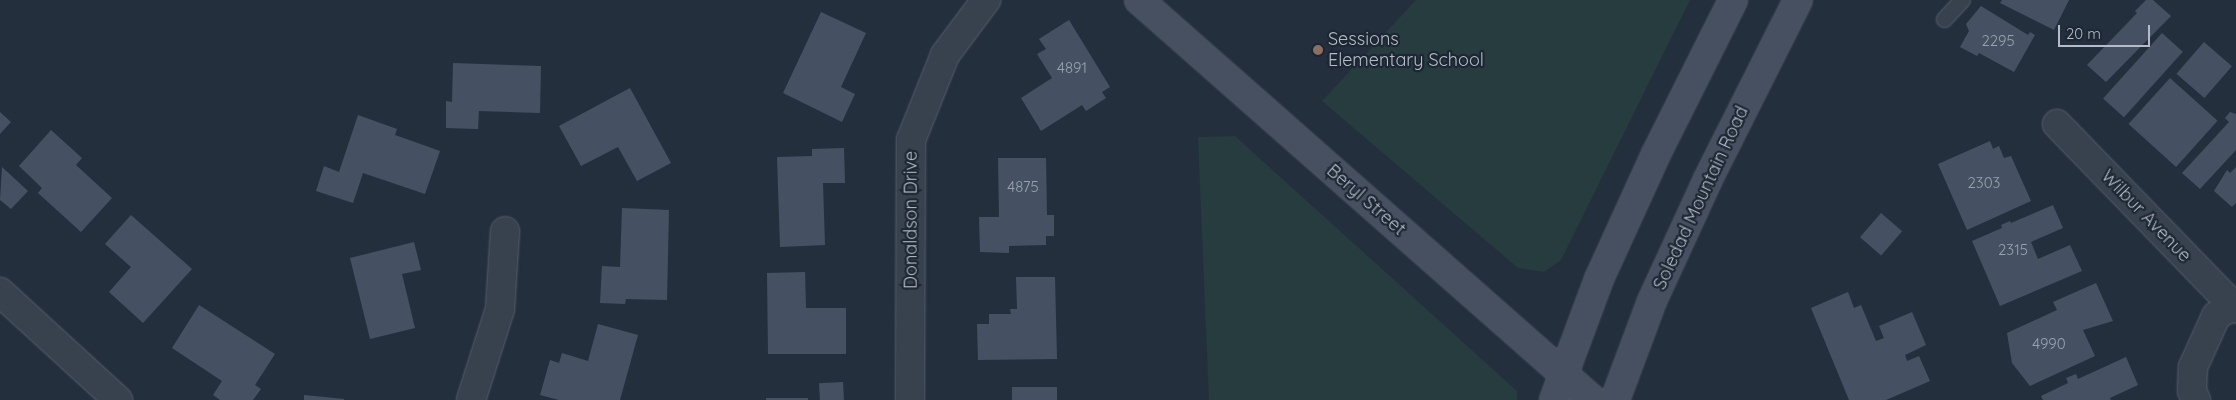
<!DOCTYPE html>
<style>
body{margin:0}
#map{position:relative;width:2236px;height:400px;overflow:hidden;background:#242f3e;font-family:Quicksand,sans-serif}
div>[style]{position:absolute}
.green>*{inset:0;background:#263c3f}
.building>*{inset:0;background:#455162;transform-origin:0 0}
.roads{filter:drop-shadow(0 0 1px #565f6c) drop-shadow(0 0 1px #565f6c)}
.lane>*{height:15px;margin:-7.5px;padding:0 7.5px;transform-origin:7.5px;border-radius:7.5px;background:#38414e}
.street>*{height:28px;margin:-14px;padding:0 14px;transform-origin:14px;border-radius:14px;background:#38414e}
.secondary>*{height:28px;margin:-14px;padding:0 14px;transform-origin:14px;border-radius:14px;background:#465061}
.dots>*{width:14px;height:14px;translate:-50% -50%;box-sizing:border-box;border:2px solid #1d2633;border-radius:50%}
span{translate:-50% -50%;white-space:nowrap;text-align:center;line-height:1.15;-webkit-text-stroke:4.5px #1d2633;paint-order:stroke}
.number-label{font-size:15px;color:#98a1af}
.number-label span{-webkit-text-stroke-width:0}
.poi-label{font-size:18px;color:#b4bcc9}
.left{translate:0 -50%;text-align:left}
.street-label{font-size:18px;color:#b4bcc9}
.scale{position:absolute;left:2058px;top:25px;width:92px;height:22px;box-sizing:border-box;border:2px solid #b4bcc9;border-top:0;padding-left:6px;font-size:15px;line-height:18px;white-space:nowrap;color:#b4bcc9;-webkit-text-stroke:4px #1d2633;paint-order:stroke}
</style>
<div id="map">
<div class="green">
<i style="clip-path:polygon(1416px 0,1690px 0,1561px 260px,1544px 272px,1518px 268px,1322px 101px)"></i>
<i style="clip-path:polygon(1235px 136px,1517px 391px,1517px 400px,1209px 400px,1198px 137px)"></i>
</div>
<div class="building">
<i style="clip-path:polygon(2002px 0,2069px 0,2054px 30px,2000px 3px)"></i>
<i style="clip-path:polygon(2146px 0,2153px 0,2171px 16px,2106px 82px,2087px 65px,2137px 13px,2135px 11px)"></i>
<i style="clip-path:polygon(1981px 6px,2028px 35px,2030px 32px,2035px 35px,2014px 72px,1979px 53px,1977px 56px,1960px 47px,1969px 31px,1966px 24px)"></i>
<i style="clip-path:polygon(821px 12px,866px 33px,841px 87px,855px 94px,842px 122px,783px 93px)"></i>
<i style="clip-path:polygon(1069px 20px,1110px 87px,1102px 92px,1106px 98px,1086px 111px,1082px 105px,1041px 131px,1021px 98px,1052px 78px,1037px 54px,1046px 49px,1039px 39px)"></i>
<i style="left:2162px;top:33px;width:28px;height:88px;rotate:42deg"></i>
<i style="left:2204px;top:42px;width:37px;height:42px;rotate:41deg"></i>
<i style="clip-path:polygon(453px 63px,541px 66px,540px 113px,479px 111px,478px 129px,446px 128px,446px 101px,452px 102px)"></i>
<i style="left:2170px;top:78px;width:64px;height:62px;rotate:42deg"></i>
<i style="clip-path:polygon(630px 88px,671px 163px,637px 181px,618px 147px,581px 166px,559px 126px)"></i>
<i style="clip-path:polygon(0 112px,11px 122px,0 134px)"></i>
<i style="clip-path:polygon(2230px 112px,2236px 114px,2236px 150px,2200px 189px,2182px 173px,2229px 122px,2225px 118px)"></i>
<i style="clip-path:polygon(358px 115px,397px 129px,395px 135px,440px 151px,425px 194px,363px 173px,353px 203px,316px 191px,324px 166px,339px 172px)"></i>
<i style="clip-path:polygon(51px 130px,82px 158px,76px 165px,112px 198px,81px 232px,38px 193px,42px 188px,19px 166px)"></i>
<i style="clip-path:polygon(1990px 141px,1993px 149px,1999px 146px,2004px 158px,2011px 156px,2031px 201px,1967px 230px,1938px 164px)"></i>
<i style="clip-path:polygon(844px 148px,845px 183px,823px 183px,825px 245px,780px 247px,777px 157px,812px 156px,812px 149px)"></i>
<i style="clip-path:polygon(998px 158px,1046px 158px,1047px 215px,1054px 215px,1054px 236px,1046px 236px,1046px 245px,1009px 246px,1009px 253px,980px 252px,979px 217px,999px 217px)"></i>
<i style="clip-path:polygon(2px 167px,28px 191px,11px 209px,0 200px)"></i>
<i style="clip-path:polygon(2236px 167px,2236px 203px,2232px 207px,2214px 191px,2227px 170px,2230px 173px)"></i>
<i style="clip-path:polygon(2053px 205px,2063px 228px,2031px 242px,2038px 259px,2070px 245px,2082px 271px,2000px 306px,1972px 241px,2002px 228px,2001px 225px,2010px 221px,2011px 223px)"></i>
<i style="clip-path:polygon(622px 208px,669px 210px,667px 300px,626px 299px,625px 304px,600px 303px,602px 266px,620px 267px)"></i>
<i style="left:1881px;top:213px;width:28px;height:32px;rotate:41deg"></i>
<i style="clip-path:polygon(131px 215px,192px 269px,143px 323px,109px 292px,131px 267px,105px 244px)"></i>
<i style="clip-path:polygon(414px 242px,421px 270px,402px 274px,415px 328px,370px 339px,350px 258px)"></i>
<i style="clip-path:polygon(805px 272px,806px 308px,846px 308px,846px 354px,768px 354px,767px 273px)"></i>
<i style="clip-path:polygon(1016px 277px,1055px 277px,1057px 359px,978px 360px,977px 324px,989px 324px,989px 314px,1011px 314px,1010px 309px,1017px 309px)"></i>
<i style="clip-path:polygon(2096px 283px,2113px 321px,2083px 330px,2095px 356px,2030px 386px,2012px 363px,2007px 333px,2057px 310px,2053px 302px)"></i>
<i style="clip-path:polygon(1848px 292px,1854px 308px,1861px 305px,1876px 341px,1884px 338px,1879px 326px,1912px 312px,1926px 345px,1905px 355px,1907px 361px,1919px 356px,1930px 381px,1886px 400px,1849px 400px,1811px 308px)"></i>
<i style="clip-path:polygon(199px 305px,275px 354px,255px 385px,261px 389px,253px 400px,220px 400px,213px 395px,222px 381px,172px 348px)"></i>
<i style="clip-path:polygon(598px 324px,638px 335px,620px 400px,559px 400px,540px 395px,550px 360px,559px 363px,562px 353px,588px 361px)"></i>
<i style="clip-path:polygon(2126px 357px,2138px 385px,2110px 398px,2111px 400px,2043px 400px,2041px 396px,2068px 383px,2066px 378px,2076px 374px,2078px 379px)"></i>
<i style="left:843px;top:382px;width:18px;height:24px;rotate:87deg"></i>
<i style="left:1012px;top:387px;width:45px;height:13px"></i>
<i style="clip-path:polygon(304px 395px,344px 399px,344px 400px,304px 400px)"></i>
<i style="left:766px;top:398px;width:42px;height:2px"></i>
</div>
<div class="roads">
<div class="lane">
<i style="left:1944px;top:19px;width:26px;rotate:-47deg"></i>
</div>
<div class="street">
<i style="left:2057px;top:124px;width:257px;rotate:45.9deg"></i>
<i style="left:0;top:292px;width:160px;rotate:42.5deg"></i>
<i style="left:471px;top:400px;width:96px;rotate:-72.3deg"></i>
<i style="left:500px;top:309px;width:78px;rotate:-86.3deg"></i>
<i style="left:910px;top:400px;width:260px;rotate:-89.8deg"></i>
<i style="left:911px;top:140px;width:92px;rotate:-68.2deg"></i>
<i style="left:945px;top:55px;width:69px;rotate:-53.3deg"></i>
<i style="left:2196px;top:400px;width:10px;rotate:-114deg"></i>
<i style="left:2192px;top:391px;width:24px;rotate:-88deg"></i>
<i style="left:2193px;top:367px;width:56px;rotate:-65.7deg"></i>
<i style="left:2216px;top:316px;width:19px;rotate:-32deg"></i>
</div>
<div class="secondary">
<i style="left:1139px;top:0;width:605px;rotate:41.38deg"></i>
<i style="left:1554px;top:400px;width:129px;rotate:-69.6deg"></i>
<i style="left:1599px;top:279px;width:137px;rotate:-65.5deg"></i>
<i style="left:1656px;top:154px;width:172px;rotate:-63.4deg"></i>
<i style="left:1615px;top:400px;width:106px;rotate:-69.5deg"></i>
<i style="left:1652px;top:301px;width:134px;rotate:-65.3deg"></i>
<i style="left:1708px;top:179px;width:200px;rotate:-63.3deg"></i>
</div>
</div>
<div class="dots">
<i style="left:1318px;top:50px;background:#8d6e63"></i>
</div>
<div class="number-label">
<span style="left:1998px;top:41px">2295</span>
<span style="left:1072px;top:68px">4891</span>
<span style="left:1984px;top:183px">2303</span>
<span style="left:1023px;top:187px">4875</span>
<span style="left:2013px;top:250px">2315</span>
<span style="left:2049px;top:344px">4990</span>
</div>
<div class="poi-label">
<span class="left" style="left:1328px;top:50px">Sessions<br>Elementary School</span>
</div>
<div class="street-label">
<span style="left:1701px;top:198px;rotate:-65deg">Soledad Mountain Road</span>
<span style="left:1366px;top:200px;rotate:41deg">Beryl Street</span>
<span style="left:2146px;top:216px;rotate:46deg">Wilbur Avenue</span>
<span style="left:911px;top:220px;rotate:-90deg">Donaldson Drive</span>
</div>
<div class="scale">20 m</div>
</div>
